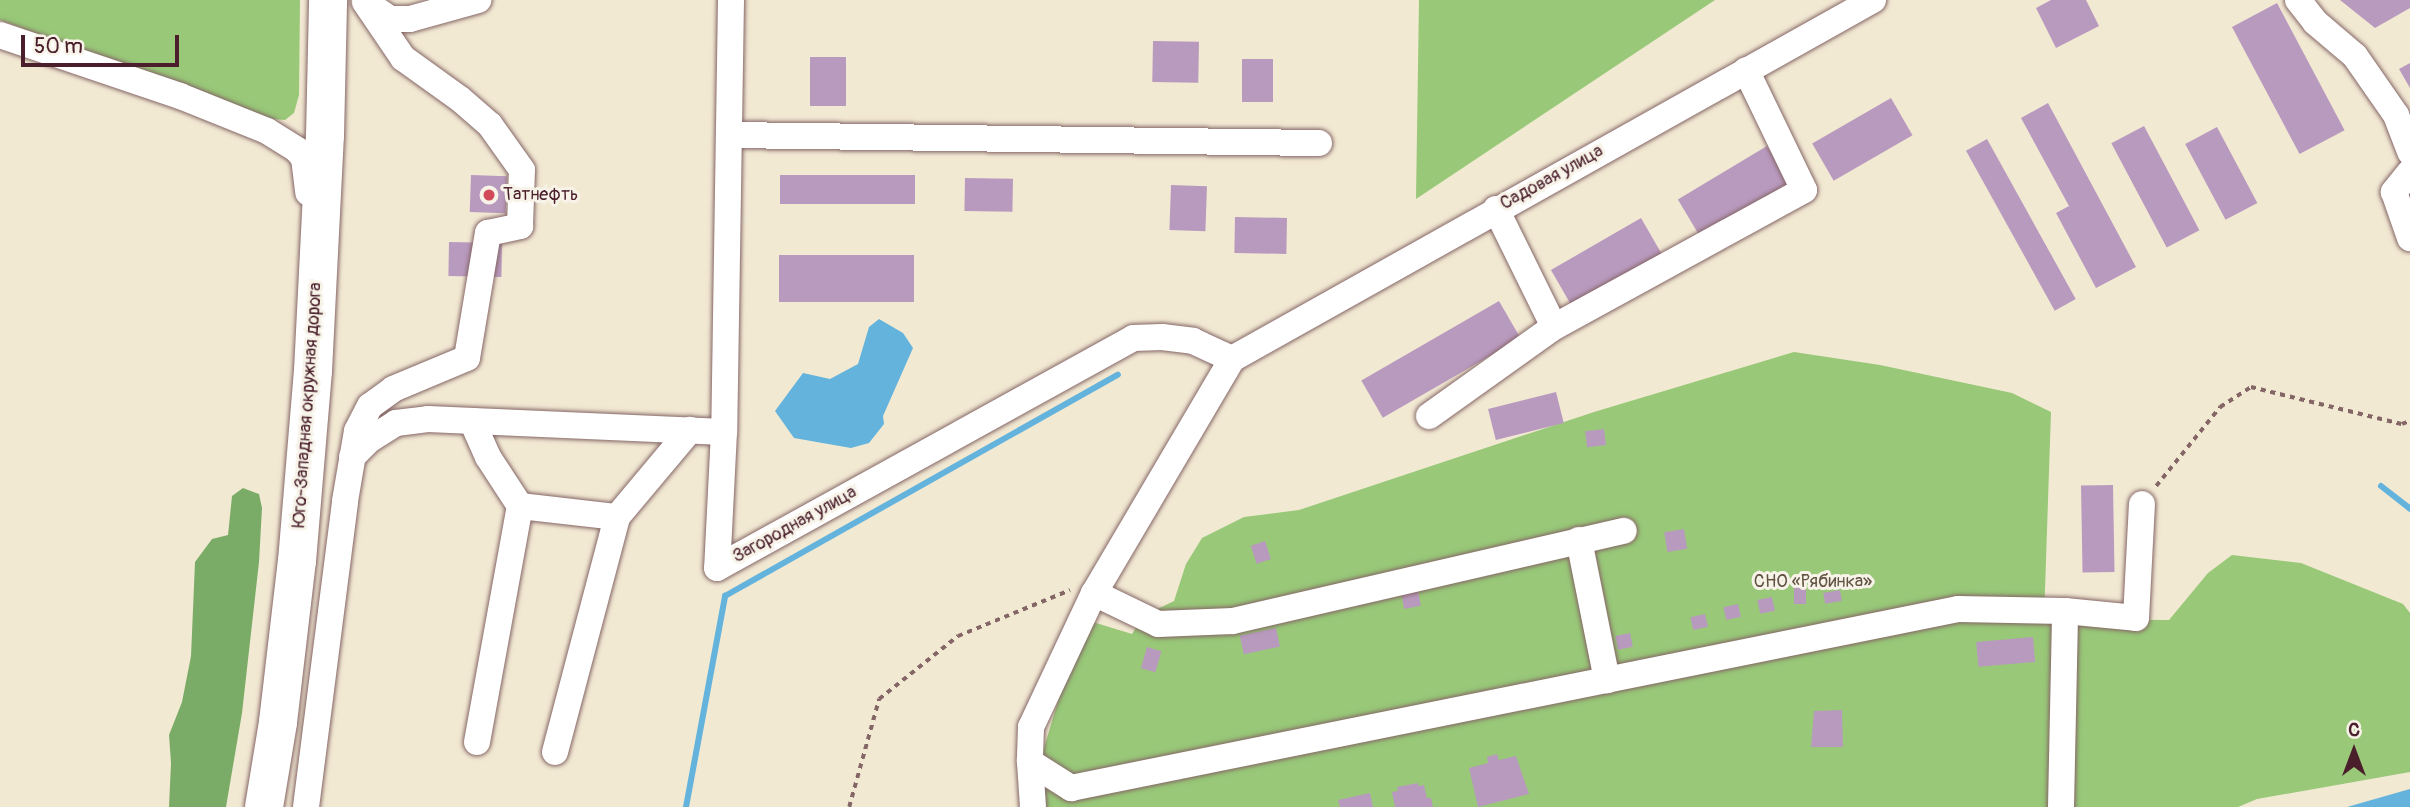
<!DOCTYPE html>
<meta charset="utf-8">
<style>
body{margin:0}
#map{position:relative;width:2410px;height:807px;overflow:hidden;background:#f2e9d3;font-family:Pangolin,sans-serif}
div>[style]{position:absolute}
.green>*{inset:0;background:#98c878}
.forest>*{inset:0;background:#7aac68}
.water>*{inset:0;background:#63b3dd}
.stream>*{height:6px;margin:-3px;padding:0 3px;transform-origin:3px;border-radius:3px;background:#63b3dd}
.building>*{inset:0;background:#b99abf;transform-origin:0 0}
.path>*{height:3.5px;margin-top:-1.75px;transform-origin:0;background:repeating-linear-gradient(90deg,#856666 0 5px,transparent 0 10px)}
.roads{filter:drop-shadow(0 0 2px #856666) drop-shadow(0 0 2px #856666)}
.minor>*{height:26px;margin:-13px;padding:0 13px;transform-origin:13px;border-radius:13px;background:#fff}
.highway>*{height:38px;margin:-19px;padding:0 19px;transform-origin:19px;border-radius:19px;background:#fff}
.dots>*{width:19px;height:19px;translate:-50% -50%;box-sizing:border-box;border:4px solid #f7f3e8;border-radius:50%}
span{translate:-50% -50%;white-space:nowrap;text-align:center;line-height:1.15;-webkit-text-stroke:6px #f7f3e8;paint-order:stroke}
.street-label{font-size:18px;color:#4a1f2b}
.poi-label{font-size:18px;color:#4a1f2b}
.left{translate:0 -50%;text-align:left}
.park-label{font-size:18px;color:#615242}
.north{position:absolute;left:2319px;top:716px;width:70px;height:70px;-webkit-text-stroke:5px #f7f3e8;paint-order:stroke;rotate:0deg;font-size:19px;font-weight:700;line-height:28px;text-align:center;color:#4a1f2b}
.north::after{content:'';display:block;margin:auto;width:24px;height:32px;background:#4a1f2b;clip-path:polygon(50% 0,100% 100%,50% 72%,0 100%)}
.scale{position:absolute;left:21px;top:35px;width:158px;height:32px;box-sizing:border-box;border:4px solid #4a1f2b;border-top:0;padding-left:9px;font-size:21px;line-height:24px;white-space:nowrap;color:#4a1f2b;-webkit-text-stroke:5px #f7f3e8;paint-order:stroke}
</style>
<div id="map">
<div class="green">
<i style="clip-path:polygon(0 0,300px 0,299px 95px,294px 113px,285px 120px,273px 119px,0 20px)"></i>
<i style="clip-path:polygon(1419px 0,1715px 0,1416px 199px)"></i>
<i style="clip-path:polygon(1794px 352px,1880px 365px,2012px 393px,2051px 412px,2044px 619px,2169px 620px,2208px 573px,2232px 555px,2301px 563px,2403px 604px,2410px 613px,2410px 772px,2257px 799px,2238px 807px,1026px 807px,1083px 619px,1132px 634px,1143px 616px,1174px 601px,1186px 564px,1202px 538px,1244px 517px,1299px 510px,1594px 412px)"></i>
</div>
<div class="forest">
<i style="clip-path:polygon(243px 488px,259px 494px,262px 508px,259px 562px,242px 713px,226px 807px,169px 807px,171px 763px,169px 735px,182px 702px,191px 656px,195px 562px,212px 539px,228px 535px,232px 496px)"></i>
</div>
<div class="water">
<i style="clip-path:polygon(879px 319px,903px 333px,913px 348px,883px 416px,884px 424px,869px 443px,851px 448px,794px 438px,775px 411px,803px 373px,830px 379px,858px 364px,869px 327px)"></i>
<i style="clip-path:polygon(2410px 789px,2410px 807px,2347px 807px)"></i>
</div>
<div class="stream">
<i style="left:2381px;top:486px;width:37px;rotate:38deg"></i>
<i style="left:686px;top:807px;width:215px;rotate:-79.5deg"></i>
<i style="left:725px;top:596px;width:451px;rotate:-29.4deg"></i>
</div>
<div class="building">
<i style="clip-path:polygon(2051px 0,2086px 0,2099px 26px,2056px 48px,2036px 8px)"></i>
<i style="clip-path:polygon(2340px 0,2410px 0,2410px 8px,2375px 28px)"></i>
<i style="left:2277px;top:3px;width:144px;height:51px;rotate:62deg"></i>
<i style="left:1153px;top:41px;width:46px;height:41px;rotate:1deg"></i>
<i style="left:810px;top:57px;width:36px;height:49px"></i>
<i style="left:1242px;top:59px;width:31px;height:43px"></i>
<i style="clip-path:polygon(2410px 63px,2410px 88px,2399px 69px)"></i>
<i style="left:1891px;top:98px;width:43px;height:91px;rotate:60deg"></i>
<i style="clip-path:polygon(2048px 103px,2136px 267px,2096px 288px,2056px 213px,2069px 206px,2021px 118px)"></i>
<i style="left:2144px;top:126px;width:118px;height:37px;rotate:62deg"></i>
<i style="left:2217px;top:127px;width:86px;height:36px;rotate:62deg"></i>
<i style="left:1987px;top:139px;width:183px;height:24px;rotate:61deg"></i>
<i style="left:1767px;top:146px;width:43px;height:104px;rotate:59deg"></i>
<i style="left:471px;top:175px;width:36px;height:37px;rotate:2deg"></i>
<i style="left:915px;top:175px;width:29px;height:135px;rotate:90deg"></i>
<i style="left:965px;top:178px;width:48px;height:33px;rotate:1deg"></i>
<i style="left:1171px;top:185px;width:36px;height:45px;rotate:2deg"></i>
<i style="left:1235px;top:217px;width:52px;height:36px;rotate:1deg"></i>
<i style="left:1641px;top:218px;width:44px;height:104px;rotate:60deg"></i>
<i style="left:449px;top:242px;width:53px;height:34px;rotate:1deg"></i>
<i style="left:779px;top:255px;width:135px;height:47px"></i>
<i style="left:1499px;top:301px;width:43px;height:159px;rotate:60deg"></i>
<i style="left:1556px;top:392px;width:32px;height:70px;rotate:76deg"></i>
<i style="left:1604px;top:429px;width:16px;height:19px;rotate:83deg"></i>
<i style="left:2113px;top:485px;width:87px;height:32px;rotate:89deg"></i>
<i style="left:1684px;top:529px;width:20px;height:20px;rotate:81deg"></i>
<i style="left:1265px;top:541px;width:19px;height:15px;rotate:72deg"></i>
<i style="left:1794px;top:587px;width:12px;height:17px"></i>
<i style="left:1840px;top:590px;width:11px;height:17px;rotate:80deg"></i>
<i style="left:1418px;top:591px;width:15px;height:17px;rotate:79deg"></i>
<i style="left:1772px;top:597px;width:14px;height:15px;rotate:78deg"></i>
<i style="left:1738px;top:604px;width:13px;height:15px;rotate:77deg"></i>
<i style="left:1705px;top:614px;width:13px;height:15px;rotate:77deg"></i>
<i style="left:1276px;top:628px;width:19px;height:37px;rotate:78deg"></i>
<i style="left:1630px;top:633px;width:14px;height:15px;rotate:78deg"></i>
<i style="left:2033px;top:637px;width:25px;height:57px;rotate:85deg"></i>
<i style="left:1147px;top:647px;width:15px;height:22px;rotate:16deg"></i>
<i style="clip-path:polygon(1842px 710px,1843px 747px,1811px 747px,1814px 711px)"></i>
<i style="clip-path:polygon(1497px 754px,1499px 760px,1516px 756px,1529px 794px,1478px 807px,1469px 768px,1488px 763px,1487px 757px)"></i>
<i style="clip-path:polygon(1418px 783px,1418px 786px,1424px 785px,1427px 798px,1431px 798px,1433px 807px,1395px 807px,1392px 792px,1398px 791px,1397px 787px)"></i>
<i style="clip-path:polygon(1370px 793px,1373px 807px,1340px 807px,1338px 800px)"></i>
</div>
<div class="path">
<i style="left:2156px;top:486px;width:102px;rotate:-51deg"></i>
<i style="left:2220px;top:407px;width:37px;rotate:-33deg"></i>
<i style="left:2251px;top:387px;width:155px;rotate:13.8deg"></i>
<i style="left:2402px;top:424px;width:9px;rotate:-21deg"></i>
<i style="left:849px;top:807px;width:112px;rotate:-74.5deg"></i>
<i style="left:879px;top:699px;width:101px;rotate:-38.6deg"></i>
<i style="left:958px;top:636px;width:121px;rotate:-22.3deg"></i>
</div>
<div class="roads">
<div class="minor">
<i style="left:731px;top:0;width:432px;rotate:90.9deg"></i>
<i style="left:724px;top:432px;width:136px;rotate:92.9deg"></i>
<i style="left:717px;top:568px;width:475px;rotate:-28.9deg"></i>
<i style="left:1133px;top:338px;width:29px;rotate:-2deg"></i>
<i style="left:1162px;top:337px;width:31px;rotate:7deg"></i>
<i style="left:1193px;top:341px;width:43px;rotate:24.8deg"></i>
<i style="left:1873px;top:0;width:735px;rotate:150.75deg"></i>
<i style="left:1232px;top:359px;width:272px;rotate:120.5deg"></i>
<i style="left:1094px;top:593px;width:148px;rotate:115.2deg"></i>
<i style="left:1031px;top:727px;width:35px;rotate:92deg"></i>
<i style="left:1030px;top:762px;width:49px;rotate:32.4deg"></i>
<i style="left:1071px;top:788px;width:905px;rotate:-11.41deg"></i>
<i style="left:1958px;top:609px;width:107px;rotate:1.1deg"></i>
<i style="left:2065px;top:611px;width:71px;rotate:5.6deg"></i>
<i style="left:2136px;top:618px;width:114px;rotate:-87deg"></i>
<i style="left:2298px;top:0;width:28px;rotate:52deg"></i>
<i style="left:2315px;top:22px;width:52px;rotate:40.4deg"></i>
<i style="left:2355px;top:56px;width:72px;rotate:55.2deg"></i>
<i style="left:2396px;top:115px;width:40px;rotate:69deg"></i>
<i style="left:368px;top:4px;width:27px;rotate:34deg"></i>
<i style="left:390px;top:19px;width:20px"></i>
<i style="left:410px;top:19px;width:71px;rotate:-15.6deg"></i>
<i style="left:0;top:35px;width:190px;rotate:18.7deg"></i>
<i style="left:180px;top:96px;width:94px;rotate:21.9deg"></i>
<i style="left:267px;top:131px;width:36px;rotate:32deg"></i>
<i style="left:297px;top:150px;width:11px;rotate:49deg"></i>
<i style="left:304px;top:158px;width:35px;rotate:83deg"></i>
<i style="left:729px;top:135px;width:590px;rotate:0.78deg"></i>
<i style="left:2410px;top:172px;width:26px;rotate:129deg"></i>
<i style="left:2394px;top:192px;width:49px;rotate:70.8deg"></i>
<i style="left:1496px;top:209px;width:131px;rotate:63.8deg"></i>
<i style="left:1554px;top:327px;width:285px;rotate:-28.7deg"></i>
<i style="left:1804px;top:190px;width:133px;rotate:-115.8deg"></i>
<i style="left:1429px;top:416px;width:153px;rotate:-35.5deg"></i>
<i style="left:472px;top:421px;width:39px;rotate:66deg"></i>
<i style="left:488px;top:457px;width:59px;rotate:56.9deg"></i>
<i style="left:520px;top:506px;width:98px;rotate:6.5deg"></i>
<i style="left:617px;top:517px;width:114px;rotate:-50deg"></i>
<i style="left:352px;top:457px;width:24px;rotate:-45deg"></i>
<i style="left:369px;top:440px;width:32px;rotate:-32deg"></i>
<i style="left:396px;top:423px;width:32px;rotate:-7deg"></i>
<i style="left:428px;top:419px;width:296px;rotate:2.5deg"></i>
<i style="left:1579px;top:540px;width:143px;rotate:78.7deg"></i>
<i style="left:1094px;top:593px;width:71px;rotate:25.8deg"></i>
<i style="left:1158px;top:624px;width:75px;rotate:-2.3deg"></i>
<i style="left:1233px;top:621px;width:401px;rotate:-13deg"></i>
<i style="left:477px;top:742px;width:240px;rotate:-79.7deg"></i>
<i style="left:555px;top:752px;width:243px;rotate:-75.2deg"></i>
<i style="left:1030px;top:762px;width:45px;rotate:86.2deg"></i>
<i style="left:306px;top:807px;width:308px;rotate:-82.7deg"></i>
<i style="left:345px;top:501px;width:71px;rotate:-80.3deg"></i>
<i style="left:357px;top:431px;width:28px;rotate:-63deg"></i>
<i style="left:370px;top:406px;width:29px;rotate:-36deg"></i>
<i style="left:393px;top:389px;width:80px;rotate:-22.7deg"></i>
<i style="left:467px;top:358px;width:127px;rotate:-80.5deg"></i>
<i style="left:488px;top:233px;width:33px;rotate:-12deg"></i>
<i style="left:520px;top:226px;width:56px;rotate:-88deg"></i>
<i style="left:522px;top:170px;width:55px;rotate:-125.4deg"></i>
<i style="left:490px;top:125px;width:40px;rotate:-139deg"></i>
<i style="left:460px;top:99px;width:70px;rotate:-144.3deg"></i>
<i style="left:403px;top:58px;width:68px;rotate:-124.2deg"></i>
<i style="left:2061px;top:807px;width:196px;rotate:-88.8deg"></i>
</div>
<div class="highway">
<i style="left:264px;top:807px;width:86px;rotate:-80.6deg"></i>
<i style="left:278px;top:722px;width:162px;rotate:-83.3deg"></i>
<i style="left:297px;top:561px;width:191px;rotate:-85.2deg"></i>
<i style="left:313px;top:371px;width:235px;rotate:-87.1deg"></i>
<i style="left:325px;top:136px;width:136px;rotate:-88.7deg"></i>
</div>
</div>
<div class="dots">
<i style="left:489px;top:195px;background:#d1495b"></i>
</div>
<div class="street-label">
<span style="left:1552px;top:178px;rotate:-29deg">Садовая улица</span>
<span style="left:308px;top:405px;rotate:-86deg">Юго-Западная окружная дорога</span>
<span style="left:795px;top:525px;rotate:-29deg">Загородная улица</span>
</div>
<div class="poi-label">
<span class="left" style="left:503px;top:195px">Татнефть</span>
</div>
<div class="park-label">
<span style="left:1813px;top:582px">СНО «Рябинка»</span>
</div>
<div class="north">С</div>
<div class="scale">50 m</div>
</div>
